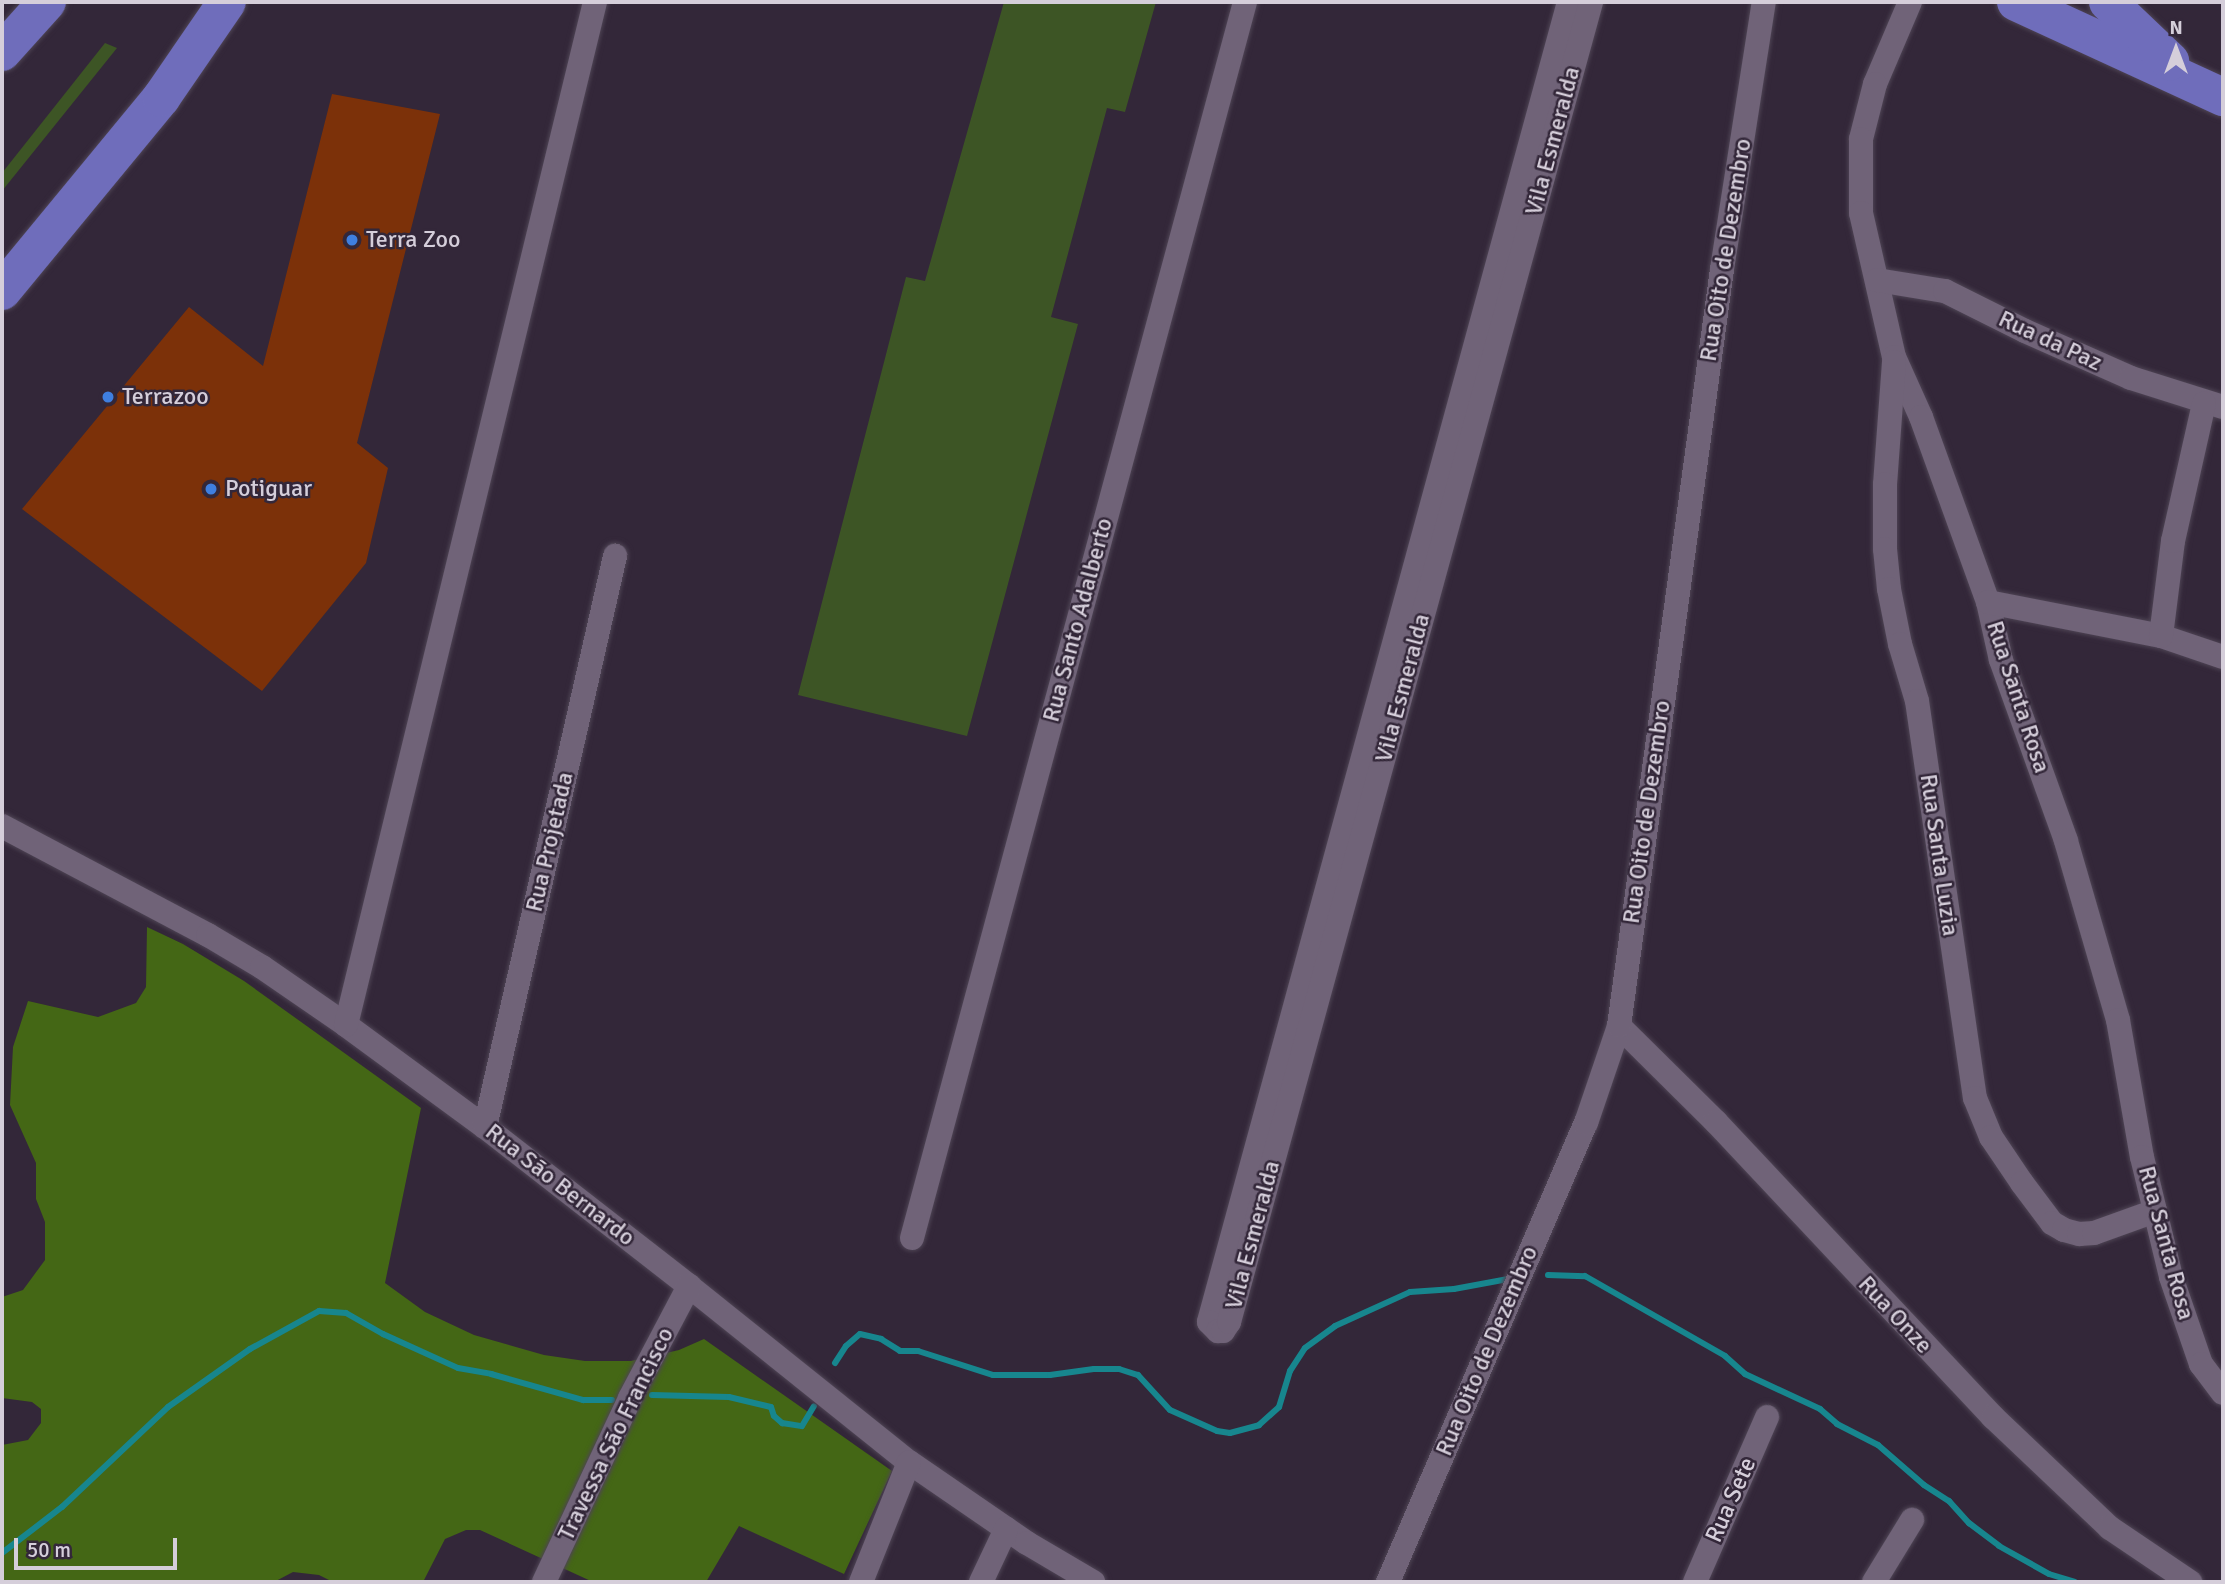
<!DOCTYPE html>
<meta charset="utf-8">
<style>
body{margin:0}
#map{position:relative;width:2225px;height:1584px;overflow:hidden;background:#332739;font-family:Signika,sans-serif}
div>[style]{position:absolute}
.green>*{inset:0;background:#3d5525}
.forest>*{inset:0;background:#446715}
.stream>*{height:6px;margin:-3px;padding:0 3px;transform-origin:3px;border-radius:3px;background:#17868e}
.building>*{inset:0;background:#7c3109}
.roads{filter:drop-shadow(0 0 2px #4e4454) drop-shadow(0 0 2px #4e4454)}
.street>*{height:24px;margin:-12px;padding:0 12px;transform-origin:12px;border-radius:12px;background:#706378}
.primary>*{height:38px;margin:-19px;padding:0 19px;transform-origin:19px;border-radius:19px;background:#6f6dbb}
.dots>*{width:19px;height:19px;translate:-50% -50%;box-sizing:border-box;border:4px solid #332739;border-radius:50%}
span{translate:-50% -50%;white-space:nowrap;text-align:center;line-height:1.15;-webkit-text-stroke:5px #332739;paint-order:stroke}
.street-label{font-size:24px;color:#d5ceda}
.poi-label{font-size:24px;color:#d5ceda}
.left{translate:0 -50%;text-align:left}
.frame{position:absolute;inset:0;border:4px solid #d5ceda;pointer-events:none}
.north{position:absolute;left:2141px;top:14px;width:70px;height:70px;-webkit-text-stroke:5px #332739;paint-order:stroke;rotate:0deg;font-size:19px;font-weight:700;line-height:28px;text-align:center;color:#d5ceda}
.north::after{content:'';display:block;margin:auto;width:24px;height:32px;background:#d5ceda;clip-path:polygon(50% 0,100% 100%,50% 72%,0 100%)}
.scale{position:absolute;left:14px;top:1538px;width:163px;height:32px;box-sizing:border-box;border:4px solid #d5ceda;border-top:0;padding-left:9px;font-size:21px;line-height:24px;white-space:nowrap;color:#d5ceda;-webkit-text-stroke:5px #332739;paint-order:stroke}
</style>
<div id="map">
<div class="green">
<i style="clip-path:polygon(1004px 2px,1156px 2px,1125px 112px,1107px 108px,1051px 317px,1078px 324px,967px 736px,798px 695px,906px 277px,925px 281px)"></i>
<i style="clip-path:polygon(105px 43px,117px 48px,2px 191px,2px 173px)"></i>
</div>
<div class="forest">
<i style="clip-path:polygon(147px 927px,183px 944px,244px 981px,421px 1108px,385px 1283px,425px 1312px,474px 1335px,544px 1355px,585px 1361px,631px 1361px,679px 1350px,704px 1339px,892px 1471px,844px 1574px,739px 1526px,706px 1582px,593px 1582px,480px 1530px,466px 1530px,445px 1539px,423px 1582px,333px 1582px,319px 1575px,293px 1572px,274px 1582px,2px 1582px,2px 1445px,28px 1440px,41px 1423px,41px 1409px,32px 1402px,2px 1398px,2px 1297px,23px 1290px,45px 1260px,45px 1222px,36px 1199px,36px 1163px,10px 1105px,13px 1047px,28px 1001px,98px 1017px,136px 1003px,146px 987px)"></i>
</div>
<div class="stream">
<i style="left:1548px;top:1275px;width:37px;rotate:2deg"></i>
<i style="left:1585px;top:1276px;width:161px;rotate:29.7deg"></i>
<i style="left:1725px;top:1356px;width:27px;rotate:42deg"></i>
<i style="left:1745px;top:1374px;width:83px;rotate:25deg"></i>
<i style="left:1820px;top:1409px;width:23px;rotate:41deg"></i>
<i style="left:1837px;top:1424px;width:46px;rotate:27.1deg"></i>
<i style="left:1878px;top:1445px;width:61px;rotate:41deg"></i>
<i style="left:1924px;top:1485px;width:30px;rotate:33deg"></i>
<i style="left:1949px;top:1501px;width:30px;rotate:48deg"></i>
<i style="left:1969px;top:1523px;width:38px;rotate:37deg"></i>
<i style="left:1999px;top:1546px;width:57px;rotate:29.2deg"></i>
<i style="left:2049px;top:1574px;width:27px;rotate:17deg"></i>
<i style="left:835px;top:1363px;width:20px;rotate:-57deg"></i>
<i style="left:846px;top:1346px;width:18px;rotate:-41deg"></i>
<i style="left:860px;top:1334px;width:22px;rotate:13deg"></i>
<i style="left:881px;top:1339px;width:22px;rotate:32deg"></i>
<i style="left:900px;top:1351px;width:18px"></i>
<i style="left:918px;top:1351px;width:79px;rotate:17.7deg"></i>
<i style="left:993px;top:1375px;width:57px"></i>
<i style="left:1050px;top:1375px;width:44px;rotate:-7.8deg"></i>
<i style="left:1094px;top:1369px;width:25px"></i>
<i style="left:1119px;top:1369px;width:20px;rotate:18deg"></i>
<i style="left:1138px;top:1375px;width:47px;rotate:47.6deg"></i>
<i style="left:1170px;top:1410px;width:51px;rotate:24.1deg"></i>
<i style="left:1217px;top:1431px;width:13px;rotate:9deg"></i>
<i style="left:1230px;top:1433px;width:30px;rotate:-15deg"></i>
<i style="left:1259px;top:1425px;width:27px;rotate:-42deg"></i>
<i style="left:1279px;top:1407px;width:38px;rotate:-73deg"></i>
<i style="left:1290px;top:1371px;width:27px;rotate:-57deg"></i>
<i style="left:1305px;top:1348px;width:37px;rotate:-36deg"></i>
<i style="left:1335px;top:1326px;width:82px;rotate:-24.4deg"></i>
<i style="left:1410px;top:1292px;width:44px;rotate:-3.9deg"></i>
<i style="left:1454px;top:1289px;width:55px;rotate:-10.5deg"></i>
<i style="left:652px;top:1395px;width:77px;rotate:1.5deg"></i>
<i style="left:729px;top:1397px;width:43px;rotate:13.4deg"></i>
<i style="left:771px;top:1407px;width:9px;rotate:72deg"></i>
<i style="left:774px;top:1416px;width:11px;rotate:41deg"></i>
<i style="left:782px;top:1423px;width:20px;rotate:9deg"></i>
<i style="left:802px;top:1426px;width:23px;rotate:-59deg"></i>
<i style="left:2px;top:1553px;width:76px;rotate:-37.5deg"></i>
<i style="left:62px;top:1507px;width:146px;rotate:-43.3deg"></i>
<i style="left:168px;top:1407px;width:100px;rotate:-35.3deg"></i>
<i style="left:250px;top:1349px;width:79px;rotate:-28.8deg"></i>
<i style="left:319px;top:1311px;width:27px;rotate:4deg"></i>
<i style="left:346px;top:1313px;width:43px;rotate:29.6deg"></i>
<i style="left:383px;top:1334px;width:82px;rotate:24.4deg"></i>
<i style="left:458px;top:1368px;width:34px;rotate:10deg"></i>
<i style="left:491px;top:1374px;width:96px;rotate:15.8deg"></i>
<i style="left:583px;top:1400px;width:29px"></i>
</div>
<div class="building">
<i style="clip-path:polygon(332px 94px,440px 114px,357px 443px,388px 468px,366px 563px,262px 691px,22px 509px,189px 307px,263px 366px)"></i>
</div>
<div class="roads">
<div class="street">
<i style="left:1569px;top:2px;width:1368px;rotate:105.26deg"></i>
<i style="left:1209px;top:1322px;width:13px;rotate:45deg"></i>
<i style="left:1218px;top:1331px;width:5px"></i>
<i style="left:1223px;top:1331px;width:11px;rotate:-56deg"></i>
<i style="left:1229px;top:1322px;width:1369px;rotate:-74.66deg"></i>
<i style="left:1910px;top:2px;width:89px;rotate:113.1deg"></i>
<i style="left:1875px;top:84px;width:57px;rotate:104.3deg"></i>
<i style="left:1861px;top:139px;width:74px;rotate:90deg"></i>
<i style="left:1861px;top:213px;width:148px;rotate:77.1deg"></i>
<i style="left:1894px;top:357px;width:66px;rotate:65.8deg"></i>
<i style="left:1921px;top:417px;width:197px;rotate:70.1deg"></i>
<i style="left:1988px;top:602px;width:59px;rotate:77.4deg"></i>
<i style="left:2001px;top:660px;width:192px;rotate:70.2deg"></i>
<i style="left:2066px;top:841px;width:186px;rotate:73.8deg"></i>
<i style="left:2118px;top:1020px;width:139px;rotate:80.1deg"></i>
<i style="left:2142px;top:1157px;width:123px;rotate:76.4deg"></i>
<i style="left:2171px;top:1277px;width:92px;rotate:71deg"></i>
<i style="left:2201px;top:1364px;width:36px;rotate:53deg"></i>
<i style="left:1877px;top:280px;width:69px;rotate:9.2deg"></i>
<i style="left:1945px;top:291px;width:89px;rotate:26.6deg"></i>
<i style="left:2025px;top:331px;width:116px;rotate:23.9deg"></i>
<i style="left:2131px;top:378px;width:96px;rotate:17.5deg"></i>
<i style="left:1894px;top:362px;width:122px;rotate:94.2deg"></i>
<i style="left:1885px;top:484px;width:65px;rotate:90deg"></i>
<i style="left:1885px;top:549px;width:40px;rotate:84.3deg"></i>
<i style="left:1889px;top:589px;width:56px;rotate:78.7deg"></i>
<i style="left:1900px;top:644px;width:59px;rotate:73.4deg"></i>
<i style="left:1917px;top:701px;width:401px;rotate:81.7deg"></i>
<i style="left:1975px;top:1098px;width:42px;rotate:67.7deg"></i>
<i style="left:1991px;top:1137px;width:55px;rotate:56deg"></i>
<i style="left:2022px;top:1183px;width:50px;rotate:53.1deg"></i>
<i style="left:2052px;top:1223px;width:14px;rotate:30deg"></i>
<i style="left:2064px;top:1230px;width:16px;rotate:15deg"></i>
<i style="left:2079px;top:1234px;width:15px;rotate:-4deg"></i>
<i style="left:2094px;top:1233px;width:65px;rotate:-19.8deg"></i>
<i style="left:1988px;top:602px;width:176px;rotate:11.1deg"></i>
<i style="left:2161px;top:636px;width:65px;rotate:18.7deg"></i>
<i style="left:2161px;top:636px;width:96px;rotate:-82.8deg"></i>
<i style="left:2173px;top:541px;width:141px;rotate:-77.3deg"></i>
<i style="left:2px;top:826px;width:233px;rotate:27.9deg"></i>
<i style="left:208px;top:935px;width:63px;rotate:30.7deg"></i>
<i style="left:262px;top:967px;width:102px;rotate:34.6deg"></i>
<i style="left:346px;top:1025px;width:172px;rotate:36.3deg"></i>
<i style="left:485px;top:1127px;width:259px;rotate:37.9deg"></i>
<i style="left:689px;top:1286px;width:282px;rotate:38.7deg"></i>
<i style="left:909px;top:1462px;width:143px;rotate:34.5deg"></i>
<i style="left:1027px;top:1543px;width:77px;rotate:30.6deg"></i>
<i style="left:346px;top:1025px;width:1053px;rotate:-76.32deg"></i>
<i style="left:1619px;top:1026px;width:136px;rotate:44.7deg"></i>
<i style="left:1716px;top:1122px;width:405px;rotate:46.8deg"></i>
<i style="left:1993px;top:1417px;width:161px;rotate:43.5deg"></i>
<i style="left:2110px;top:1528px;width:97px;rotate:34deg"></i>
<i style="left:485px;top:1127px;width:586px;rotate:-77.17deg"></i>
<i style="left:912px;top:1238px;width:1280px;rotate:-74.92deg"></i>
<i style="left:544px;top:1582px;width:203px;rotate:-64.9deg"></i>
<i style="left:630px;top:1398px;width:127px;rotate:-62.2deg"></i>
<i style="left:861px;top:1582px;width:129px;rotate:-68.2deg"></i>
<i style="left:981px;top:1582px;width:59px;rotate:-64.7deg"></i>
<i style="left:1388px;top:1582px;width:500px;rotate:-66.7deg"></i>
<i style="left:1586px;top:1123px;width:102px;rotate:-71.2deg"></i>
<i style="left:1619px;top:1026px;width:764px;rotate:-82.25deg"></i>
<i style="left:1722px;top:269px;width:270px;rotate:-81.1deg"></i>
<i style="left:1695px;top:1582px;width:180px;rotate:-66.4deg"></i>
<i style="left:1874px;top:1582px;width:73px;rotate:-58.5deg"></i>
</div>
<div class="primary">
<i style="left:2016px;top:2px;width:228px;rotate:24.7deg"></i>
<i style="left:2108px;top:2px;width:86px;rotate:43.6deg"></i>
<i style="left:2px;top:52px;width:67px;rotate:-48deg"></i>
<i style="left:2px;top:291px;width:250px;rotate:-50.5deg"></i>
<i style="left:161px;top:98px;width:116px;rotate:-55.5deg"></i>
</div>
</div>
<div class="dots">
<i style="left:352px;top:240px;background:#3f7fe0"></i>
<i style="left:108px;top:397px;background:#3f7fe0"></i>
<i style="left:211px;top:489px;background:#3f7fe0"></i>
</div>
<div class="street-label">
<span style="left:1553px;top:141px;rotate:-75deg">Vila Esmeralda</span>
<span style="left:1726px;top:250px;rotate:-81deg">Rua Oito de Dezembro</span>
<span style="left:2050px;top:341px;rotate:25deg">Rua da Paz</span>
<span style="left:1078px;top:620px;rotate:-75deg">Rua Santo Adalberto</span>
<span style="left:1403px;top:688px;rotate:-75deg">Vila Esmeralda</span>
<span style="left:2018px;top:697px;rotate:72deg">Rua Santa Rosa</span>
<span style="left:1647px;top:812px;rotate:-82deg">Rua Oito de Dezembro</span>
<span style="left:550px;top:842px;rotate:-77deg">Rua Projetada</span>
<span style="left:1939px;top:855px;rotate:82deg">Rua Santa Luzia</span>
<span style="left:560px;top:1185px;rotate:38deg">Rua São Bernardo</span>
<span style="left:1253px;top:1235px;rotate:-75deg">Vila Esmeralda</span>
<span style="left:2166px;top:1243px;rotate:75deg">Rua Santa Rosa</span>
<span style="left:1895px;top:1315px;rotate:47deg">Rua Onze</span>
<span style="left:1487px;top:1351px;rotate:-67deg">Rua Oito de Dezembro</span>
<span style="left:616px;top:1434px;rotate:-64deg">Travessa São Francisco</span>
<span style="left:1731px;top:1500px;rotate:-66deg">Rua Sete</span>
</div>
<div class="poi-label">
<span class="left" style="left:366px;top:240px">Terra Zoo</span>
<span class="left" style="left:122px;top:397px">Terrazoo</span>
<span class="left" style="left:225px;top:489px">Potiguar</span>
</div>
<div class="frame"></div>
<div class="north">N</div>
<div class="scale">50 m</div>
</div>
